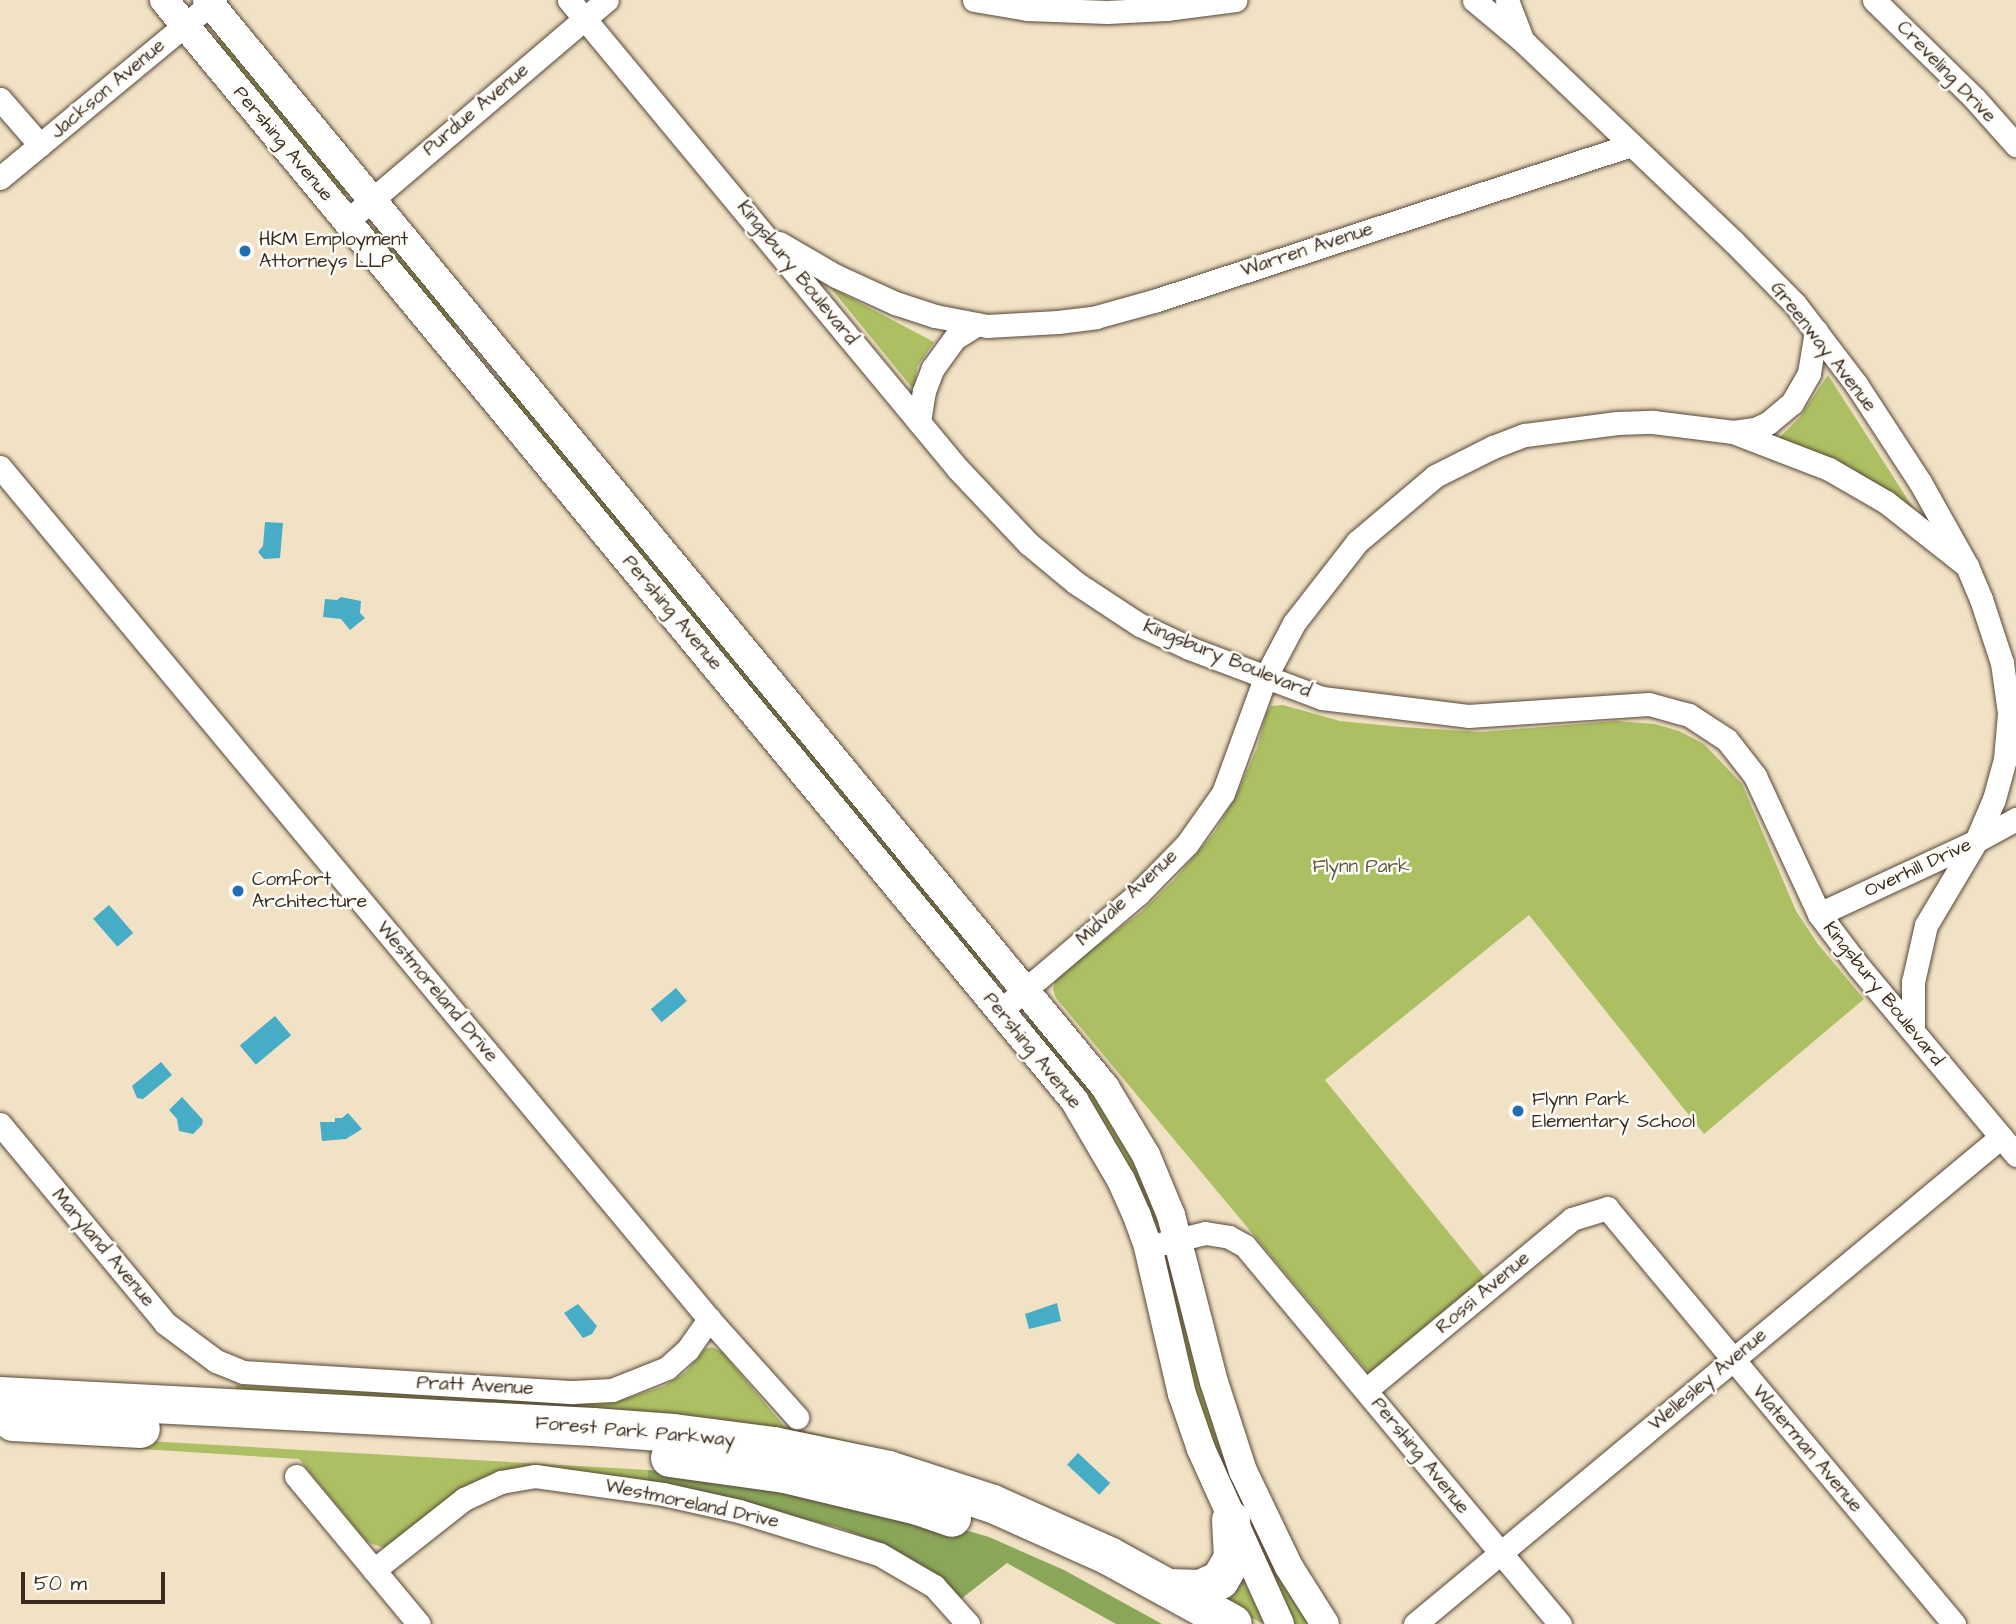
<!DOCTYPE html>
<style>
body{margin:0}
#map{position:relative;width:2016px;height:1624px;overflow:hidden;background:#f1e2c5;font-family:"Architects Daughter",sans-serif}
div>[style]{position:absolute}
.green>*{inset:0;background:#adbf63}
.forest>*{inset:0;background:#8aa659}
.water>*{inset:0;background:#47adc7;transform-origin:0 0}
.roads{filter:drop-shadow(0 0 2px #564637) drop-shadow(0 0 2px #564637)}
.minor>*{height:23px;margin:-11.5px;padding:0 11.5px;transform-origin:11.5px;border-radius:11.5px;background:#fff}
.tertiary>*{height:28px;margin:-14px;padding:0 14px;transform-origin:14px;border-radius:14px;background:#fff}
.motorway>*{height:38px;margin:-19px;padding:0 19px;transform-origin:19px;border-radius:19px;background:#fff}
.dots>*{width:19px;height:19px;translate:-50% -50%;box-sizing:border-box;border:4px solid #fdfcf7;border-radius:50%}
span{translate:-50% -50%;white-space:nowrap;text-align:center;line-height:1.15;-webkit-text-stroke:5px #fdfcf7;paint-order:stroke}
.street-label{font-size:19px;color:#3b2a1e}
.poi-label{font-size:19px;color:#3b2a1e}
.left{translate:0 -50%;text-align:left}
.park-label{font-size:19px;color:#5d5733}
.scale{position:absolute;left:21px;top:1572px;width:144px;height:32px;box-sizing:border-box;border:4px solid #3b2a1e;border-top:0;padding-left:9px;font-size:21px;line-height:24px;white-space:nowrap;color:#3b2a1e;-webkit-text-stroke:5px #fdfcf7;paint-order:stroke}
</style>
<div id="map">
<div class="green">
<i style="clip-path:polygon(220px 38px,348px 189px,345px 195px,342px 197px,210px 47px)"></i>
<i style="clip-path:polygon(378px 226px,457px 325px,454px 330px,369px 234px)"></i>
<i style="clip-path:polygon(830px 287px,934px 342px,917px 367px,914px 390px)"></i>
<i style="clip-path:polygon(1828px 375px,1919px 517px,1777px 440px,1800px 417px)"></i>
<i style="clip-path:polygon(506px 377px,999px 981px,990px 979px,494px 386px)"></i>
<i style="clip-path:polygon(1283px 705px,1340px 721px,1401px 727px,1480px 732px,1616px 721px,1655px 724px,1679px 731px,1704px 744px,1742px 784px,1796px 911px,1817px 943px,1864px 999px,1704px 1134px,1529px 915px,1325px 1080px,1488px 1281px,1376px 1373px,1367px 1371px,1056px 998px,1053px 990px,1055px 981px,1071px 965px,1141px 912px,1174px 880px,1214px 833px,1236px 796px,1257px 748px,1266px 714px,1271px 706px)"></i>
<i style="clip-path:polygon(1031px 1013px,1111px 1110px,1162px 1222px,1156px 1224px,1150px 1220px,1026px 1022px)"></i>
<i style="clip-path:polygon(1173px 1260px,1316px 1624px,1291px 1624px,1198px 1409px,1166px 1267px)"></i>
<i style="clip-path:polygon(712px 1347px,722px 1352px,784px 1426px,909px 1455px,903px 1463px,236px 1391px,236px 1385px,593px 1404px,613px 1403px,664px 1386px,686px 1372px,705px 1349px)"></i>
<i style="clip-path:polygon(8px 1433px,648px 1470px,648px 1481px,463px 1487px,384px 1548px,367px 1542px,299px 1459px,15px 1441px)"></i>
<i style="clip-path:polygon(1241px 1576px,1264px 1621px,1261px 1623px,1217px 1598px)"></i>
</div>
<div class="forest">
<i style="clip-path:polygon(648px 1470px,711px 1475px,917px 1516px,989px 1537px,1064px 1570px,1162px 1624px,1116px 1624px,1007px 1563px,961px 1599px,922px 1567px,891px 1547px,837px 1527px,648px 1481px)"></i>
</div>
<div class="water">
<i style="clip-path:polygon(265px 522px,283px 523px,280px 558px,264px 559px,258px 552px,263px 546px)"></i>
<i style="clip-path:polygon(341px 597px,361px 601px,360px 613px,365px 618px,350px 630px,341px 619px,323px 617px,325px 599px,337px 600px)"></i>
<i style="left:109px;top:905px;width:37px;height:21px;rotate:49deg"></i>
<i style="left:676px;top:988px;width:17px;height:33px;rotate:50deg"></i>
<i style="left:275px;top:1016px;width:25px;height:46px;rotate:50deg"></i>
<i style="clip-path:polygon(161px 1062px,172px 1075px,143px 1099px,137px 1098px,132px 1086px)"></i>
<i style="clip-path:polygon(182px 1097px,203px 1120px,202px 1125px,193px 1134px,179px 1131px,177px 1119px,169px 1110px)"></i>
<i style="clip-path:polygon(348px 1113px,362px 1129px,346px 1139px,322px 1141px,320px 1122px,335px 1122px,335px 1118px,342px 1118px)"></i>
<i style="clip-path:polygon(1057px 1303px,1061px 1321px,1029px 1329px,1025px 1314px)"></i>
<i style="clip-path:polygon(578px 1304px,597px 1326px,592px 1334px,583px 1338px,564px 1313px)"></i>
<i style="left:1078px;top:1453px;width:44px;height:16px;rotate:43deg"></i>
</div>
<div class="roads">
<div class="minor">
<i style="left:569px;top:0;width:609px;rotate:50.33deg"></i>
<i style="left:958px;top:469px;width:103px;rotate:46.6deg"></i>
<i style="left:1029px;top:544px;width:61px;rotate:39.7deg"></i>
<i style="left:1076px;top:583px;width:77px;rotate:33.3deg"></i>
<i style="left:1140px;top:625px;width:54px;rotate:25.1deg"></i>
<i style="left:1189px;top:648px;width:142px;rotate:20.6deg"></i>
<i style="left:1322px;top:698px;width:147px;rotate:7deg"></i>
<i style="left:1468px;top:716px;width:181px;rotate:-3.8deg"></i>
<i style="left:1649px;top:704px;width:41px;rotate:15.4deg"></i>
<i style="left:1689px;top:715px;width:45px;rotate:33.3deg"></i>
<i style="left:1727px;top:740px;width:46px;rotate:52.1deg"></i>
<i style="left:1755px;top:776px;width:152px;rotate:65.1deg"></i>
<i style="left:1819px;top:914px;width:66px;rotate:53deg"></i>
<i style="left:1859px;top:967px;width:245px;rotate:50.1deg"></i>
<i style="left:974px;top:0;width:54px;rotate:9.6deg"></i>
<i style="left:1027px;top:9px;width:80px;rotate:2.1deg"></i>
<i style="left:1107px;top:12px;width:59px;rotate:-2.9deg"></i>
<i style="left:1166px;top:9px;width:70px;rotate:-7.4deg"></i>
<i style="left:1474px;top:0;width:67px;rotate:40.1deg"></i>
<i style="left:1525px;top:43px;width:287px;rotate:43.6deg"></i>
<i style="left:1733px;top:241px;width:88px;rotate:45.5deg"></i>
<i style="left:1795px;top:304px;width:101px;rotate:52.7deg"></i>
<i style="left:1856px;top:384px;width:117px;rotate:56.9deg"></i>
<i style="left:1920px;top:482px;width:96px;rotate:60.8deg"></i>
<i style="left:1967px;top:566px;width:36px;rotate:67deg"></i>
<i style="left:1981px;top:599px;width:67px;rotate:71.8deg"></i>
<i style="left:2002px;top:663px;width:50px;rotate:82deg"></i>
<i style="left:2009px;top:713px;width:11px;rotate:49deg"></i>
<i style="left:1507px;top:0;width:39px;rotate:69deg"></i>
<i style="left:1874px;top:0;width:141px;rotate:44.4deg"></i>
<i style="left:1975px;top:99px;width:62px;rotate:48.3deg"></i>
<i style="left:0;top:99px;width:61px;rotate:49deg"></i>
<i style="left:0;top:178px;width:279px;rotate:-39.6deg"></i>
<i style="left:347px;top:221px;width:341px;rotate:-40.4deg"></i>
<i style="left:779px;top:243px;width:66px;rotate:30.1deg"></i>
<i style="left:836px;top:276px;width:65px;rotate:24.6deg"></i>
<i style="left:895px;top:303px;width:42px;rotate:18deg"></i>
<i style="left:935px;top:316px;width:53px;rotate:10.9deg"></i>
<i style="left:987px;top:326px;width:71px;rotate:-3.2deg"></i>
<i style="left:1058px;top:322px;width:38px;rotate:-7deg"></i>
<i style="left:1096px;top:317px;width:63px;rotate:-15.6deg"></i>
<i style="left:1157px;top:300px;width:498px;rotate:-18.1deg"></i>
<i style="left:919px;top:422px;width:31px;rotate:-81deg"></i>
<i style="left:924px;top:391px;width:25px;rotate:-69deg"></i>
<i style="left:933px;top:368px;width:37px;rotate:-54deg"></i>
<i style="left:955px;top:338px;width:26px;rotate:-32deg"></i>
<i style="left:1733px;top:432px;width:22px;rotate:-8deg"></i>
<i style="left:1755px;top:429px;width:14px;rotate:-25deg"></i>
<i style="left:1768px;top:423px;width:31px;rotate:-40deg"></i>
<i style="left:1792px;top:403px;width:34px;rotate:-60deg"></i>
<i style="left:1809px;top:373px;width:43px;rotate:-80.5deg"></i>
<i style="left:0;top:467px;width:1108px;rotate:50.23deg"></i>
<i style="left:709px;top:1319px;width:132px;rotate:48.1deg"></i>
<i style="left:1819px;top:914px;width:173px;rotate:-24.9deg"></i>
<i style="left:1976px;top:841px;width:46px;rotate:-28.8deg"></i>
<i style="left:1000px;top:1011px;width:181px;rotate:-40.3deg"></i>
<i style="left:1138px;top:894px;width:70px;rotate:-45.6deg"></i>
<i style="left:1187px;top:844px;width:62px;rotate:-54.8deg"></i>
<i style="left:1223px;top:793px;width:122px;rotate:-69.9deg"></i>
<i style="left:1265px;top:678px;width:62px;rotate:-62.2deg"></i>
<i style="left:1294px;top:623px;width:103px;rotate:-52.1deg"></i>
<i style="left:1357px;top:542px;width:102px;rotate:-40.2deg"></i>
<i style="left:1435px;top:476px;width:65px;rotate:-26.6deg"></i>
<i style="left:1493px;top:447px;width:34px;rotate:-21deg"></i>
<i style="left:1525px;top:435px;width:93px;rotate:-7.4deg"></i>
<i style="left:1617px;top:423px;width:36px;rotate:-2deg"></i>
<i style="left:1653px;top:422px;width:81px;rotate:7.1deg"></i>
<i style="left:1733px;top:432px;width:103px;rotate:21.1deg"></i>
<i style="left:1829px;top:469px;width:66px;rotate:30.1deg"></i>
<i style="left:1886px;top:502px;width:103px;rotate:38.3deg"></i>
<i style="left:1913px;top:1031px;width:49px;rotate:-90deg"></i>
<i style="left:1913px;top:982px;width:58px;rotate:-77.2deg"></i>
<i style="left:1926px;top:925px;width:98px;rotate:-59.2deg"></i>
<i style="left:1976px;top:841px;width:46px;rotate:-66.8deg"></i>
<i style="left:1994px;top:799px;width:41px;rotate:-74.6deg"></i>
<i style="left:2005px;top:759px;width:46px;rotate:-85deg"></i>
<i style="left:0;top:1124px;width:259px;rotate:50.3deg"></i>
<i style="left:165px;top:1323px;width:64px;rotate:36.7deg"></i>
<i style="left:216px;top:1361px;width:29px;rotate:22deg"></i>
<i style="left:243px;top:1372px;width:331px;rotate:3.5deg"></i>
<i style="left:573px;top:1392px;width:39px;rotate:-3deg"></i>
<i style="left:612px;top:1390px;width:59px;rotate:-21.8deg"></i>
<i style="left:667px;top:1368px;width:28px;rotate:-42deg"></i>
<i style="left:688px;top:1349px;width:37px;rotate:-55deg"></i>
<i style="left:1160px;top:1244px;width:46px;rotate:-13.7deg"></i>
<i style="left:1205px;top:1233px;width:24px;rotate:9deg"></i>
<i style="left:1229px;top:1237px;width:18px;rotate:29deg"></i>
<i style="left:1245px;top:1246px;width:492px;rotate:50.2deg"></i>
<i style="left:1366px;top:1390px;width:268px;rotate:-39.7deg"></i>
<i style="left:1572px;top:1219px;width:37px;rotate:-17deg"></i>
<i style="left:1607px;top:1208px;width:542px;rotate:50.17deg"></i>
<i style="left:296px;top:1476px;width:192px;rotate:50.3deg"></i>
<i style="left:374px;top:1570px;width:115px;rotate:-38.3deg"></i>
<i style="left:464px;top:1499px;width:41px;rotate:-24.7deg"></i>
<i style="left:501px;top:1482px;width:35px;rotate:-10deg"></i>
<i style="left:535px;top:1476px;width:129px;rotate:8deg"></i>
<i style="left:663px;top:1494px;width:78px;rotate:12.6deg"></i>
<i style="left:739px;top:1511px;width:146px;rotate:17.1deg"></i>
<i style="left:879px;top:1554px;width:64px;rotate:30.2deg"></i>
<i style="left:934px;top:1586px;width:51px;rotate:48.2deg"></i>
<i style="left:1415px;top:1624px;width:762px;rotate:-39.73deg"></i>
</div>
<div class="tertiary">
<i style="left:164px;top:0;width:1428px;rotate:50.4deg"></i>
<i style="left:1074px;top:1100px;width:93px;rotate:59.6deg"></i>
<i style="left:1121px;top:1180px;width:39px;rotate:66deg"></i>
<i style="left:1137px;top:1216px;width:33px;rotate:70deg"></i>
<i style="left:1148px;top:1247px;width:151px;rotate:77deg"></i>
<i style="left:1182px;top:1394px;width:58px;rotate:70.9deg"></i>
<i style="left:1201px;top:1449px;width:192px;rotate:65.7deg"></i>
<i style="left:207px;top:0;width:1410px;rotate:50.44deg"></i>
<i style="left:1105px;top:1087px;width:79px;rotate:58.9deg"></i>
<i style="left:1146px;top:1155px;width:65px;rotate:67.4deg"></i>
<i style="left:1171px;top:1215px;width:172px;rotate:75.6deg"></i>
<i style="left:1214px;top:1382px;width:94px;rotate:72deg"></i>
<i style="left:1243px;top:1471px;width:106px;rotate:64.4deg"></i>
<i style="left:1289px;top:1567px;width:67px;rotate:57.7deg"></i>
</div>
<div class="motorway">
<i style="left:0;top:1396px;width:594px;rotate:2.99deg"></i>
<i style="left:593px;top:1427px;width:81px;rotate:4.2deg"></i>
<i style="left:674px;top:1433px;width:101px;rotate:7.4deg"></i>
<i style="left:774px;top:1446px;width:117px;rotate:11.8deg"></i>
<i style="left:889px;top:1470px;width:109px;rotate:18.1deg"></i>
<i style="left:993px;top:1504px;width:127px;rotate:24.1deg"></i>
<i style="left:1109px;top:1556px;width:141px;rotate:28.7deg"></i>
<i style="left:13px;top:1422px;width:128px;rotate:3.1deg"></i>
<i style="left:670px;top:1458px;width:116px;rotate:7.9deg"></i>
<i style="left:785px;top:1474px;width:137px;rotate:13.5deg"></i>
<i style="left:918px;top:1506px;width:36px;rotate:19deg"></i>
<i style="left:1169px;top:1588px;width:31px;rotate:2deg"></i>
<i style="left:1200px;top:1589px;width:22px;rotate:-24deg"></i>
<i style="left:1220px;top:1580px;width:26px;rotate:-59deg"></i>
<i style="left:1233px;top:1558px;width:38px;rotate:-93deg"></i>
</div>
</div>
<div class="dots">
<i style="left:245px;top:251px;background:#1f6fb2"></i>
<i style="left:238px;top:891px;background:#1f6fb2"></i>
<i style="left:1518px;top:1111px;background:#1f6fb2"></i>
</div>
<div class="street-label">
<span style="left:1946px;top:72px;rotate:46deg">Creveling Drive</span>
<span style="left:108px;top:89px;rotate:-40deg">Jackson Avenue</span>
<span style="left:476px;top:110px;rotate:-40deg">Purdue Avenue</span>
<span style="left:283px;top:144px;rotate:50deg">Pershing Avenue</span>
<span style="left:1307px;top:250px;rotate:-18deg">Warren Avenue</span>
<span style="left:797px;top:273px;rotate:51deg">Kingsbury Boulevard</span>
<span style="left:1823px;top:347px;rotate:52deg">Greenway Avenue</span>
<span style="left:672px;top:613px;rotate:50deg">Pershing Avenue</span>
<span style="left:1227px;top:659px;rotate:22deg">Kingsbury Boulevard</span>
<span style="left:1918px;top:868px;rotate:-25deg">Overhill Drive</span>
<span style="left:1127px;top:898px;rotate:-43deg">Midvale Avenue</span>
<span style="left:437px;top:992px;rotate:50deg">Westmoreland Drive</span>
<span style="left:1883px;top:994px;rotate:51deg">Kingsbury Boulevard</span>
<span style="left:1032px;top:1051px;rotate:51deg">Pershing Avenue</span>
<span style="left:103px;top:1248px;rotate:50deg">Maryland Avenue</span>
<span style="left:1483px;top:1293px;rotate:-40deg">Rossi Avenue</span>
<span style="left:1708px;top:1380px;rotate:-40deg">Wellesley Avenue</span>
<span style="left:475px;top:1386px;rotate:3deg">Pratt Avenue</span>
<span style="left:635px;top:1432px;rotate:5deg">Forest Park Parkway</span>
<span style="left:1807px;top:1449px;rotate:50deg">Waterman Avenue</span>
<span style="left:1420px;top:1456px;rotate:51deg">Pershing Avenue</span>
<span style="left:692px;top:1504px;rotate:12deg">Westmoreland Drive</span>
</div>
<div class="poi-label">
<span class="left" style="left:259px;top:251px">HKM Employment<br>Attorneys LLP</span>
<span class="left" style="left:252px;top:891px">Comfort<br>Architecture</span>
<span class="left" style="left:1532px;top:1111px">Flynn Park<br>Elementary School</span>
</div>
<div class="park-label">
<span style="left:1361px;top:867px">Flynn Park</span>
</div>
<div class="scale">50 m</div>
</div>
